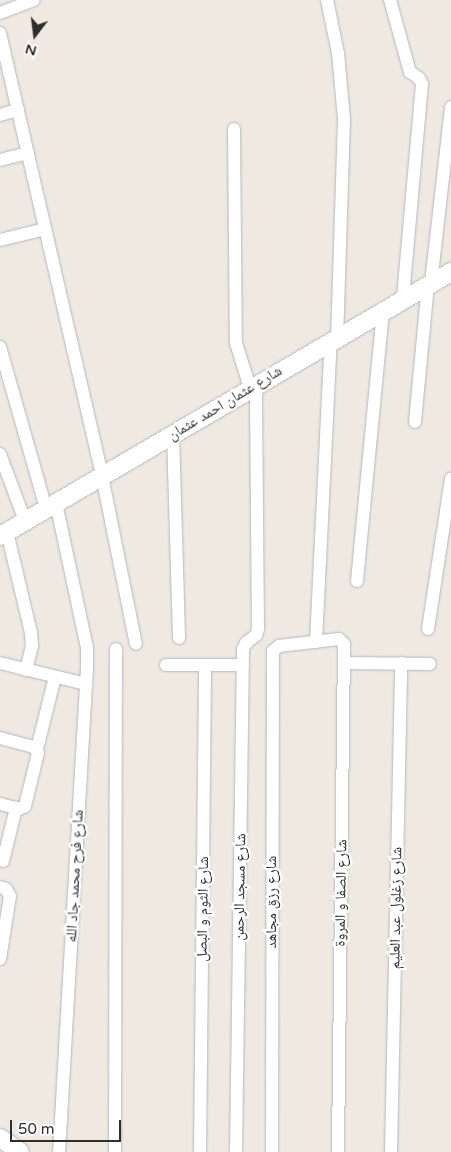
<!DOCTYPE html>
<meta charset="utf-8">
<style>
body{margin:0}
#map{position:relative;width:451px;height:1152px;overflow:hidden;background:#efe9e1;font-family:"Varela Round","Noto Naskh Arabic",sans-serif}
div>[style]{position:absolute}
.roads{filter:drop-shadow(0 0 1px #b4b7c1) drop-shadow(0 0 1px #b4b7c1)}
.street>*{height:12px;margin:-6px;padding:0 6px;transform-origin:6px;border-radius:6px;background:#fff}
.secondary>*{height:18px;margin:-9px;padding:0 9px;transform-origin:9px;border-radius:9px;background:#fff}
span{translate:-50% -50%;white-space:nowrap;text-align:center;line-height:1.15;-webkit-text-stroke:4.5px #fff;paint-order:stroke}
.street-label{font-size:15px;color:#2e2e2e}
.north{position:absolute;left:10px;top:10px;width:50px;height:50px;-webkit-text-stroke:4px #fff;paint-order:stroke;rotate:195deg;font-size:14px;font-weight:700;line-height:20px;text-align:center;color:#2e2e2e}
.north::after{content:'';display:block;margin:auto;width:18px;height:22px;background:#2e2e2e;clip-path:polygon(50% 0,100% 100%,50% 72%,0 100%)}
.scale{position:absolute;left:10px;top:1120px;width:111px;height:22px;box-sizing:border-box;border:2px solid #2e2e2e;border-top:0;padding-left:6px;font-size:15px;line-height:18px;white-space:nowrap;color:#2e2e2e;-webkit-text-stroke:4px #fff;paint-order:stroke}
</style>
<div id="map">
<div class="roads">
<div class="street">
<i style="left:327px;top:0;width:54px;rotate:78.3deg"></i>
<i style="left:338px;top:53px;width:66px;rotate:84.8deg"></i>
<i style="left:344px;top:119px;width:218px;rotate:91.8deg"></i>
<i style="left:390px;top:0;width:75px;rotate:74.5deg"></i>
<i style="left:410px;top:72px;width:11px;rotate:34deg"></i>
<i style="left:419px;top:78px;width:7px;rotate:63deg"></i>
<i style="left:422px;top:84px;width:216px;rotate:95.1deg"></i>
<i style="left:0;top:13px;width:36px;rotate:-21deg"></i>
<i style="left:0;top:33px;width:455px;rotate:77deg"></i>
<i style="left:102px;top:476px;width:171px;rotate:78.6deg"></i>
<i style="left:0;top:115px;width:19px;rotate:-16deg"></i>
<i style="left:234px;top:129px;width:214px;rotate:89.5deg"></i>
<i style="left:236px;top:343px;width:47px;rotate:72.7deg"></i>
<i style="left:0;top:160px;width:29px;rotate:-14deg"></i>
<i style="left:0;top:240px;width:46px;rotate:-13.7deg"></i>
<i style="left:431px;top:283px;width:177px;rotate:-83.5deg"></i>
<i style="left:0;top:347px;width:168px;rotate:74.1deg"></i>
<i style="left:415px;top:422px;width:138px;rotate:-84.6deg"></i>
<i style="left:173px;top:434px;width:204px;rotate:88.3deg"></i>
<i style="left:0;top:454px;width:72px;rotate:69.5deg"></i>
<i style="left:56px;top:503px;width:147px;rotate:77.9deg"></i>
<i style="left:87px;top:647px;width:21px;rotate:90deg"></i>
<i style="left:87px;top:668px;width:485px;rotate:93.3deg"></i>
<i style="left:7px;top:532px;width:104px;rotate:76.6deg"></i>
<i style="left:31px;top:633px;width:13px;rotate:86deg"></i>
<i style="left:32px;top:646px;width:25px;rotate:104deg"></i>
<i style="left:357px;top:581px;width:271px;rotate:-84.5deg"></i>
<i style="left:428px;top:629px;width:152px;rotate:-81.3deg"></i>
<i style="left:316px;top:642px;width:302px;rotate:-87.2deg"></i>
<i style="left:0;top:663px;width:89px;rotate:13.7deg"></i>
<i style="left:344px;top:663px;width:86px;rotate:0.7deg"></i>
<i style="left:166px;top:665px;width:77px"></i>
<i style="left:0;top:738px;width:35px;rotate:15deg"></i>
<i style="left:34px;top:747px;width:7px;rotate:56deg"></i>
<i style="left:38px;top:753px;width:55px;rotate:103.8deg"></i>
<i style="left:25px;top:806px;width:7px;rotate:153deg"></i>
<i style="left:19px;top:809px;width:20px;rotate:-165deg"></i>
<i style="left:37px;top:749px;width:74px;rotate:-76deg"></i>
<i style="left:3px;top:861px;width:55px;rotate:-76.2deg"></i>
<i style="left:0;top:887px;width:6px;rotate:18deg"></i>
<i style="left:6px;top:889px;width:8px;rotate:60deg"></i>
<i style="left:10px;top:896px;width:64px;rotate:99deg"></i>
<i style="left:115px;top:1152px;width:503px;rotate:-89.89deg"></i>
<i style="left:200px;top:1152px;width:487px;rotate:-89.4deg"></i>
<i style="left:236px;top:1152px;width:503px;rotate:-89.2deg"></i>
<i style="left:243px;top:649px;width:7px;rotate:-63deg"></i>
<i style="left:246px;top:643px;width:13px;rotate:-39deg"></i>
<i style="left:256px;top:635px;width:6px;rotate:-72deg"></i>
<i style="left:258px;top:629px;width:244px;rotate:-90.5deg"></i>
<i style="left:272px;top:1152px;width:501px;rotate:-89.89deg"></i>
<i style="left:273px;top:651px;width:8px;rotate:-40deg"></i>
<i style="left:279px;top:646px;width:60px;rotate:-6.7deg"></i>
<i style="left:339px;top:639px;width:7px;rotate:45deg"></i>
<i style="left:344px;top:644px;width:508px;rotate:90.68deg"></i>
<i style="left:391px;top:1152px;width:489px;rotate:-88.8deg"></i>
</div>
<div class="secondary">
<i style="left:0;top:536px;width:523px;rotate:-30.34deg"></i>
<i style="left:0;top:1138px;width:24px;rotate:35deg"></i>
</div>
</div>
<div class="street-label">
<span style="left:225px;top:403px;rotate:-31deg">شارع عثمان احمد عثمان</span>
<span style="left:75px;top:876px;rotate:-87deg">شارع فرح محمد جاد الله</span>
<span style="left:240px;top:887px;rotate:-89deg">شارع مسجد الرحمن</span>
<span style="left:341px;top:893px;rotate:-89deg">شارع الصفا و المروة</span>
<span style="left:272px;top:902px;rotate:-90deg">شارع رزق مجاهد</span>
<span style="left:396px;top:908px;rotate:-89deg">شارع زغلول عبد العليم</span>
<span style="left:203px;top:909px;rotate:-89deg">شارع الثوم و البصل</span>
</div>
<div class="north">N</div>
<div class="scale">50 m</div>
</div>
